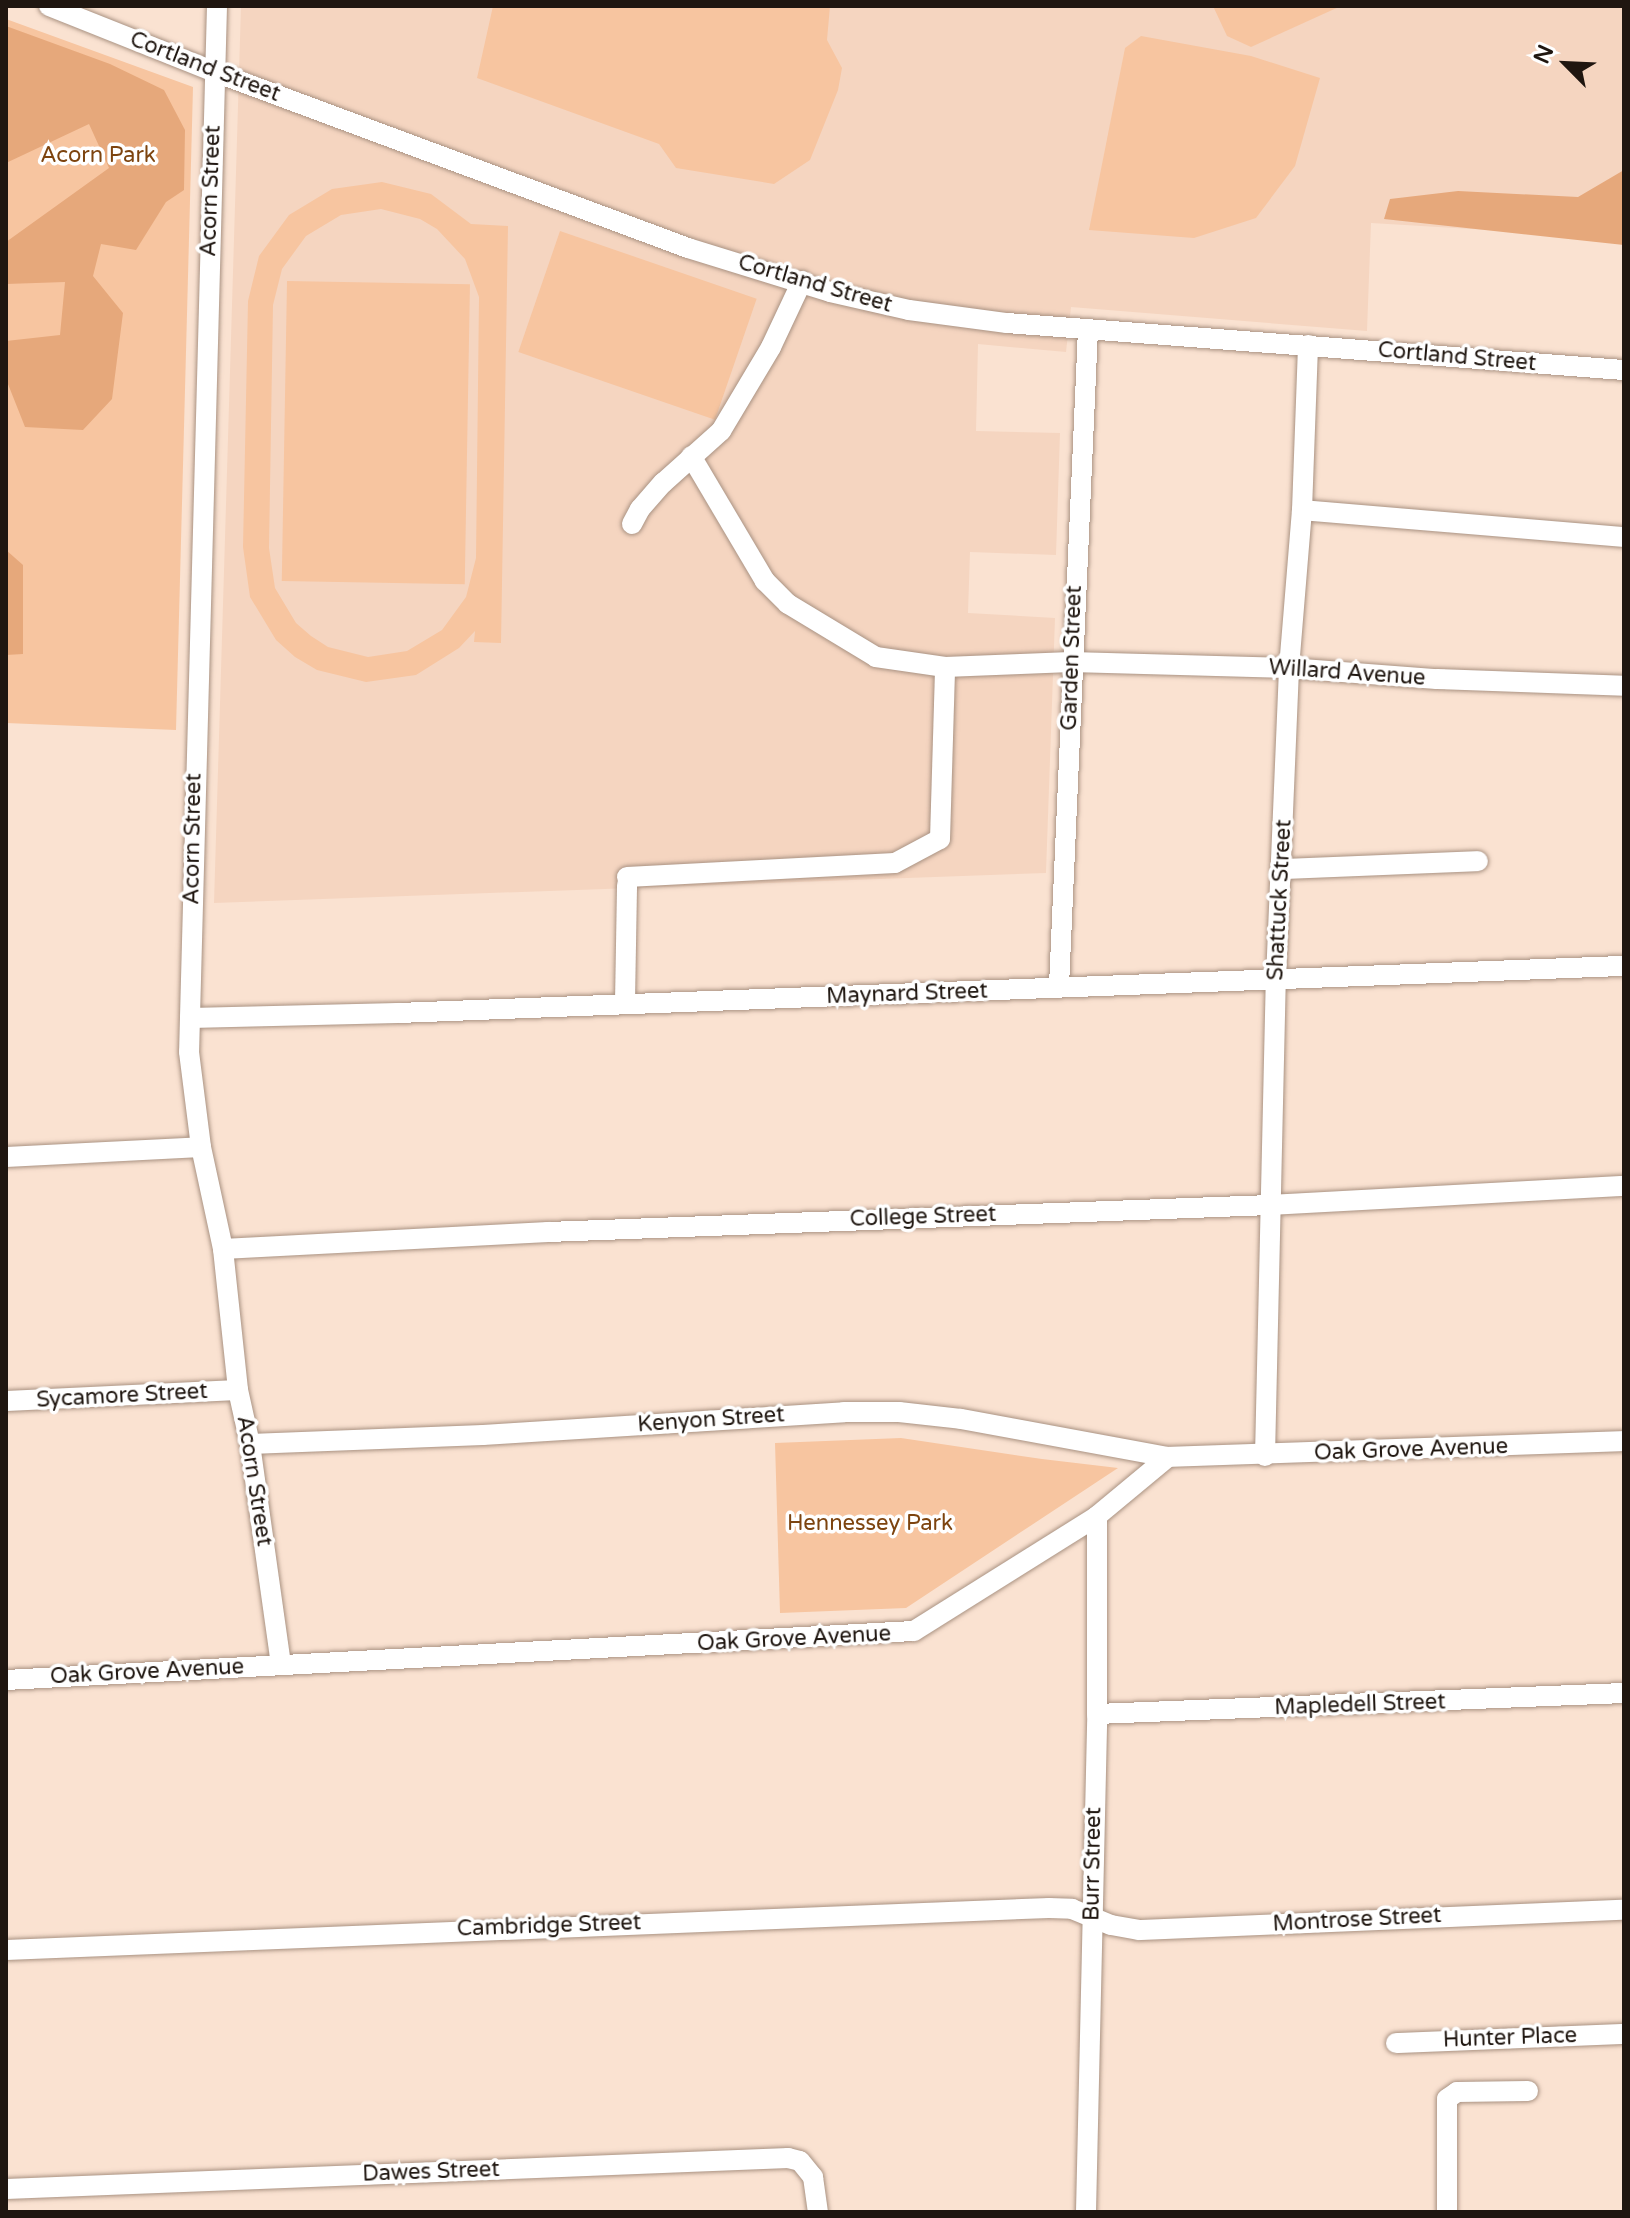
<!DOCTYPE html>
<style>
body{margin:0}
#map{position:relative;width:1630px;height:2218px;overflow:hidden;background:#fae2d1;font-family:"Varela Round",sans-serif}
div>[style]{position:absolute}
.built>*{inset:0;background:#f5d5c0}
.green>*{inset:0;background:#f7c5a0;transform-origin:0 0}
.forest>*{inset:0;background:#e6a87b}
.roads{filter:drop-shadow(0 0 2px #a99282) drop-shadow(0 0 2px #a99282)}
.minor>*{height:20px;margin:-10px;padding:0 10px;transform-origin:10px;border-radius:10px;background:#fff}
span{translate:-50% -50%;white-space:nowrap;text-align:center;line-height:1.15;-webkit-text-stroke:7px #fff;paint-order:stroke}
.street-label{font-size:22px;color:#1f1610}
.park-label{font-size:22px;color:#7d440f}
.frame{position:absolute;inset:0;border:8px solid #1f1610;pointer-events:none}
.north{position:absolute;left:1526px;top:24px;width:80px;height:80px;-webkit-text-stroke:6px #fff;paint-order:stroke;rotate:294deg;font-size:22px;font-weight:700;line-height:32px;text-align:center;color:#1f1610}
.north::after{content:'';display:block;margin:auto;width:28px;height:36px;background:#1f1610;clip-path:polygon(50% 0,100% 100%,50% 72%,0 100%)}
</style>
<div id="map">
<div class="built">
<i style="clip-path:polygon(241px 6px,1624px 6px,1624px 238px,1371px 223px,1367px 331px,1071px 307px,1066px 352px,978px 344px,976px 431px,1060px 433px,1056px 555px,970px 552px,968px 613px,1055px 618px,1046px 873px,214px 903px)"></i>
</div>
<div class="green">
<i style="clip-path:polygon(493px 6px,830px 6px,827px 40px,842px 68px,838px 90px,810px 160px,774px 184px,676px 168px,659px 144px,477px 78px)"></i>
<i style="clip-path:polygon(1213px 6px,1341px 6px,1251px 47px,1227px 36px)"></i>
<i style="clip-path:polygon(6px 19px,193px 87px,176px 730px,6px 723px)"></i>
<i style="clip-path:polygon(1141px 36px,1251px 56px,1320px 78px,1295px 166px,1256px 218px,1194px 238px,1089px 230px,1125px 48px)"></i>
<i style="clip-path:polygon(evenodd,382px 182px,431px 194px,471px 224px,508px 226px,501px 643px,474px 642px,475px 631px,459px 648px,416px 675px,366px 682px,317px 670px,295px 657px,276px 640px,250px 597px,243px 547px,248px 301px,259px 256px,289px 215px,332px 189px,382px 182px,381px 209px,420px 219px,437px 229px,465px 259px,479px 297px,476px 558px,466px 597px,442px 630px,407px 651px,368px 657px,328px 647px,311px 636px,296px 623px,275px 588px,269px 548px,273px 305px,282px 269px,306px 236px,341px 215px,381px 209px)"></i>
<i style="left:560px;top:231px;width:208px;height:128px;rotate:19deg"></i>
<i style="left:287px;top:281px;width:183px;height:300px;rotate:1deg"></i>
<i style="clip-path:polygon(901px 1438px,1042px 1459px,1118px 1468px,906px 1608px,780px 1613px,775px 1443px)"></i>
</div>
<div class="forest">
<i style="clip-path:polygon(6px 26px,110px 64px,164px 90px,185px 130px,184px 190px,166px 202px,136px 250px,101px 244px,93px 276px,123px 313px,112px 399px,83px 430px,25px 427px,6px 379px,6px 341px,60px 335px,65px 282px,6px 284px,6px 242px,109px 168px,89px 124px,6px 163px)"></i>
<i style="clip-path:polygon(1624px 170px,1624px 245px,1384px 219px,1390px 199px,1458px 191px,1578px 197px)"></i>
<i style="clip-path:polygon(6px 550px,23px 565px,23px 654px,6px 655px)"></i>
</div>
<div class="roads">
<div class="minor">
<i style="left:49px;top:6px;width:179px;rotate:21.7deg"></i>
<i style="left:215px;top:72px;width:505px;rotate:20.41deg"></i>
<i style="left:688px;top:248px;width:149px;rotate:17.2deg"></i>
<i style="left:830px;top:292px;width:81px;rotate:12.8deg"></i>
<i style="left:909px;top:310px;width:99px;rotate:7.6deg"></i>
<i style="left:1007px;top:323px;width:619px;rotate:4.36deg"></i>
<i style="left:217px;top:6px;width:1046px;rotate:91.53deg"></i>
<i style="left:189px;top:1052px;width:96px;rotate:82.8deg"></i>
<i style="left:201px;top:1147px;width:104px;rotate:77.8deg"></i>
<i style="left:223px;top:1249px;width:142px;rotate:83.9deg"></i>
<i style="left:238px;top:1390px;width:55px;rotate:77.5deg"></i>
<i style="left:250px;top:1444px;width:222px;rotate:82deg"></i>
<i style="left:1302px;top:510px;width:323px;rotate:4.8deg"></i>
<i style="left:632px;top:524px;width:17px;rotate:-62deg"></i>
<i style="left:640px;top:509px;width:35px;rotate:-49deg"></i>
<i style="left:663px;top:483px;width:78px;rotate:-41.9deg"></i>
<i style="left:721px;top:431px;width:98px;rotate:-59.2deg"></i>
<i style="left:771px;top:347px;width:73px;rotate:-64.8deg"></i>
<i style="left:945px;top:667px;width:126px;rotate:-2.3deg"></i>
<i style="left:1071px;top:662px;width:218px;rotate:1.6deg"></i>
<i style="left:1289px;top:668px;width:148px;rotate:4.3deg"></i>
<i style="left:1437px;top:679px;width:187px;rotate:2.1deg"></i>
<i style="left:1282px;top:869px;width:196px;rotate:-2.3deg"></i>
<i style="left:627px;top:877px;width:268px;rotate:-3deg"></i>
<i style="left:895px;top:863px;width:51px;rotate:-28.1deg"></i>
<i style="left:940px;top:839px;width:172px;rotate:-88.3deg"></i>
<i style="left:945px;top:667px;width:70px;rotate:-171.8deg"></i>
<i style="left:876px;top:657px;width:103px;rotate:-148.9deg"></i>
<i style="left:788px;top:604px;width:33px;rotate:-135deg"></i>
<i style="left:765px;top:581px;width:145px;rotate:-120.6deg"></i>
<i style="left:1059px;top:986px;width:657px;rotate:-87.47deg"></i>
<i style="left:625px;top:1002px;width:117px;rotate:-89deg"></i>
<i style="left:190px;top:1018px;width:208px;rotate:-1.4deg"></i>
<i style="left:398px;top:1013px;width:1227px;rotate:-2.2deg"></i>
<i style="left:6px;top:1157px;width:195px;rotate:-2.9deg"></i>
<i style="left:223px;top:1249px;width:325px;rotate:-3deg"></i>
<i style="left:548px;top:1232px;width:723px;rotate:-2.14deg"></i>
<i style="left:1270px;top:1205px;width:355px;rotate:-3.1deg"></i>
<i style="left:6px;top:1401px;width:232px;rotate:-2.7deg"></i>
<i style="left:250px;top:1444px;width:233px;rotate:-2.2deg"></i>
<i style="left:483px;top:1435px;width:362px;rotate:-3.6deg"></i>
<i style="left:844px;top:1412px;width:55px"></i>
<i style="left:899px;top:1412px;width:62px;rotate:6.4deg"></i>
<i style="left:961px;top:1419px;width:210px;rotate:10.4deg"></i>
<i style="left:1265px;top:1456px;width:477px;rotate:-88.7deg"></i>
<i style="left:1276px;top:979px;width:311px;rotate:-87.6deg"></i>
<i style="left:1289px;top:668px;width:159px;rotate:-85.3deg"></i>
<i style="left:1302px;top:510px;width:165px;rotate:-87.9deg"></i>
<i style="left:6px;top:1680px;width:909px;rotate:-3.09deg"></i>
<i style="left:914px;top:1631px;width:216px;rotate:-32.1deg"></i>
<i style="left:1097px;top:1516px;width:92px;rotate:-39.7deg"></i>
<i style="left:1168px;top:1457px;width:456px;rotate:-2deg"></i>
<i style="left:1097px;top:1714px;width:527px;rotate:-2.28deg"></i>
<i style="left:6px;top:1950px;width:1044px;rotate:-2.31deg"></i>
<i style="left:1049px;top:1908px;width:23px;rotate:2deg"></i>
<i style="left:1072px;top:1909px;width:42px;rotate:22.3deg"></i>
<i style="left:1111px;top:1925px;width:28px;rotate:10deg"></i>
<i style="left:1139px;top:1930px;width:485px;rotate:-2.4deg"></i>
<i style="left:1396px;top:2043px;width:228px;rotate:-2.3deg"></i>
<i style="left:6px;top:2189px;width:783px;rotate:-2.27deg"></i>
<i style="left:788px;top:2158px;width:12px;rotate:14deg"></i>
<i style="left:800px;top:2161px;width:21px;rotate:51deg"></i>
<i style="left:813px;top:2177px;width:35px;rotate:82deg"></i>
<i style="left:1086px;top:2212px;width:498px;rotate:-88.7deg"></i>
<i style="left:1097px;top:1714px;width:198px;rotate:-90deg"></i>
<i style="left:1447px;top:2212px;width:113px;rotate:-90deg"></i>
<i style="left:1447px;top:2099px;width:12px;rotate:-35deg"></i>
<i style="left:1457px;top:2092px;width:71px;rotate:-0.8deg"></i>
</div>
</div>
<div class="street-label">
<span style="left:205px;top:67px;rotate:21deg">Cortland Street</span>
<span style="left:211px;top:191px;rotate:-88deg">Acorn Street</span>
<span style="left:815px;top:284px;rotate:16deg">Cortland Street</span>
<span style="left:1457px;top:357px;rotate:5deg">Cortland Street</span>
<span style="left:1072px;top:658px;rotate:-88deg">Garden Street</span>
<span style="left:1347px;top:673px;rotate:4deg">Willard Avenue</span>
<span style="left:193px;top:839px;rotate:-89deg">Acorn Street</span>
<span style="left:1280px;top:900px;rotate:-87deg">Shattuck Street</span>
<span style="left:907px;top:994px;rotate:-2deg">Maynard Street</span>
<span style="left:923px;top:1217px;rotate:-2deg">College Street</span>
<span style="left:122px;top:1396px;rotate:-3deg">Sycamore Street</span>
<span style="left:711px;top:1420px;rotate:-4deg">Kenyon Street</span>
<span style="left:1411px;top:1450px;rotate:-2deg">Oak Grove Avenue</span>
<span style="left:254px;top:1481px;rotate:81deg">Acorn Street</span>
<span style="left:794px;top:1639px;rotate:-3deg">Oak Grove Avenue</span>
<span style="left:147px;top:1672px;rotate:-3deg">Oak Grove Avenue</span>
<span style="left:1360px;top:1705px;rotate:-2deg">Mapledell Street</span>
<span style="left:1093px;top:1864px;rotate:-89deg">Burr Street</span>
<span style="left:1357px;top:1920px;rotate:-3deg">Montrose Street</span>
<span style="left:549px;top:1926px;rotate:-2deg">Cambridge Street</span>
<span style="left:1510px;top:2038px;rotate:-2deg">Hunter Place</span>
<span style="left:431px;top:2172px;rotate:-2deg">Dawes Street</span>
</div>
<div class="park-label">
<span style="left:98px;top:156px">Acorn Park</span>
<span style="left:870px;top:1524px">Hennessey Park</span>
</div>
<div class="frame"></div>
<div class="north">N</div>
</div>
